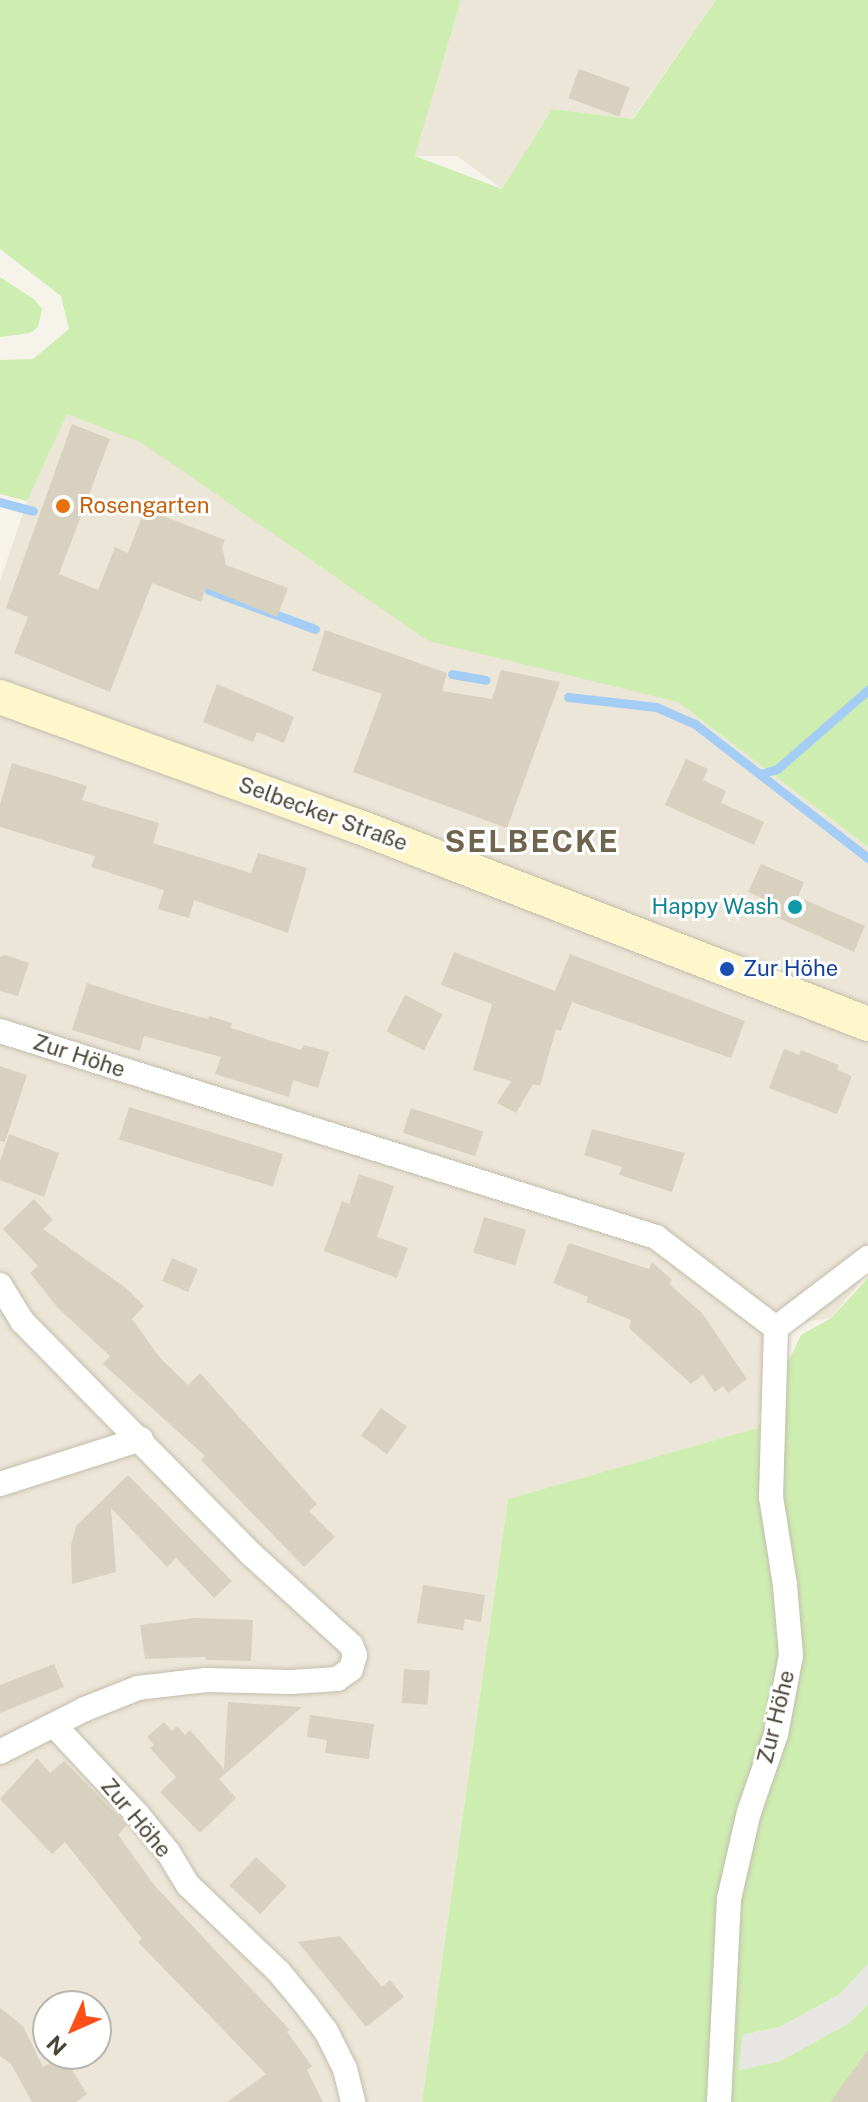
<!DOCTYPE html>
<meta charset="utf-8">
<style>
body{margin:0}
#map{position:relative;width:868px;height:2102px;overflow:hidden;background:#f6f4ea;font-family:"Public Sans",sans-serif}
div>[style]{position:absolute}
.residential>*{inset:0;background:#ebe6d8}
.green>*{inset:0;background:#cdedb1}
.parking>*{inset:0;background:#e8e6e2}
.stream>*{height:9px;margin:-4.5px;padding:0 4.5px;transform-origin:4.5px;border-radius:4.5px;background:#a4cdf6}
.building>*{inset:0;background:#d9d1bf;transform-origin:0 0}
.roads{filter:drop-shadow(0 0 2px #c3bdac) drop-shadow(0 0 2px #c3bdac)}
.street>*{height:24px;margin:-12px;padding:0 12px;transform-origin:12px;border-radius:12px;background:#fff}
.secondary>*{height:34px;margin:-17px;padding:0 17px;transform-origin:17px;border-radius:17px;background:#fff7cc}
.dots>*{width:22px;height:22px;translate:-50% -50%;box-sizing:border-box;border:4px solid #fff;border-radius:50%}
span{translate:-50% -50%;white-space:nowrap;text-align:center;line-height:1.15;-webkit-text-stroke:6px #fff;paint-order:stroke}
.food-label{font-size:22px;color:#c56008}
.left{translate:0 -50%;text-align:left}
.street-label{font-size:22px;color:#4b4537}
.culture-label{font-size:22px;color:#0d838f}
.right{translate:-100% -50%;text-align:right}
.transit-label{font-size:22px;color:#164399}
.district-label{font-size:30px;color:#6f644e;font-weight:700;letter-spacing:2px}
.north{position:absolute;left:32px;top:1990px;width:80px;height:80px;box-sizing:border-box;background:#fff;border:2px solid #b7b5af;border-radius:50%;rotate:225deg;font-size:22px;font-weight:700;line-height:32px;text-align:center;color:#4b4537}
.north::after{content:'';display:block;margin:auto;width:28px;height:36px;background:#ff4f19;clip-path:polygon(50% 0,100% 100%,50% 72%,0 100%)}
</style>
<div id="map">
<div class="residential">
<i style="clip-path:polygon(461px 0,716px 0,632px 119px,552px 109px,502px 189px,457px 156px,415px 156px)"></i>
<i style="clip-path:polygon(evenodd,67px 413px,142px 443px,576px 675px,678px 702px,868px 847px,868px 1273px,831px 1318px,781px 1325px,757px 1428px,508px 1499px,422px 2102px,0 2102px,0 581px,27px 501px,67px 413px,48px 2006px,96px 2006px,96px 2054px,48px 2054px,48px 2006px)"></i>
</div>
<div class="green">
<i style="clip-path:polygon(0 0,461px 0,415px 156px,502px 189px,552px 109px,633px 119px,716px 0,868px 0,868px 847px,678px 702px,428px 641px,142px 443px,67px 414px,27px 501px,0 494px,0 360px,33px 359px,69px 329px,61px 296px,0 249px)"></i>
<i style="clip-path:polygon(0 277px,35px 300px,42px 309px,38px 327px,30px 333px,0 337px)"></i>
<i style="clip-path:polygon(868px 1278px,868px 1964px,840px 1994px,780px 2027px,743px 2035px,739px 2070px,780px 2061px,849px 2023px,868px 2004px,868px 2102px,422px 2102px,508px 1499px,757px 1428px,801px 1335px,831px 1318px)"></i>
</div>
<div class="parking">
<i style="clip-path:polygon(868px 1964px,868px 2004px,849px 2023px,780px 2061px,738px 2070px,743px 2035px,780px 2027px,840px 1994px)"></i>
</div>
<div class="stream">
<i style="left:0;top:502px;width:34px;rotate:15deg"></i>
<i style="left:209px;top:590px;width:113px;rotate:20.2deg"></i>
<i style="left:452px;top:674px;width:34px;rotate:10deg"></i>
<i style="left:568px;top:697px;width:89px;rotate:6.5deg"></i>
<i style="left:656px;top:707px;width:43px;rotate:23.6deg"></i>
<i style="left:695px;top:724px;width:219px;rotate:37.8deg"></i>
<i style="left:760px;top:774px;width:18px;rotate:-16deg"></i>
<i style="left:777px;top:769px;width:121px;rotate:-41deg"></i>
</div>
<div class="building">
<i style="left:579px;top:69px;width:54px;height:31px;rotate:20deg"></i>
<i style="clip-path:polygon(72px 424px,110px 439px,59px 574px,98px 590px,115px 547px,128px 553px,145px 509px,225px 540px,222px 547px,226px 565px,288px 588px,277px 617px,206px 588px,201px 602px,152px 583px,110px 692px,14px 653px,28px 617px,6px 608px)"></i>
<i style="clip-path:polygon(325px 630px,447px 673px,442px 691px,492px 699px,501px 670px,560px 682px,507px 828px,353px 772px,382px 694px,312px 671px)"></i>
<i style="clip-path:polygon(217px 684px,294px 717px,284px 743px,257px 732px,253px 742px,203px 722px)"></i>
<i style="clip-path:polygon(686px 759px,708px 769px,703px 780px,726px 791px,721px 803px,764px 822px,754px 845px,665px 805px)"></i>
<i style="clip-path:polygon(12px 763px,87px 786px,82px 800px,159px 823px,153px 843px,251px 873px,258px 853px,307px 868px,288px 933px,194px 900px,189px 918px,158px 909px,164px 890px,91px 867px,95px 856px,0 827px,0 804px)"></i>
<i style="clip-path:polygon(761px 864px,804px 882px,798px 897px,865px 926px,854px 952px,767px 913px,771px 902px,748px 892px)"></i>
<i style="clip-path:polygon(454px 952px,555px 991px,570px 954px,745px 1021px,731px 1058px,572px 1002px,561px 1031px,556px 1029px,540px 1086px,533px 1084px,516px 1113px,497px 1103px,511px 1081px,473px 1070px,492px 1004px,441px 985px)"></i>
<i style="clip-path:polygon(6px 955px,29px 963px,18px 996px,0 991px,0 957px)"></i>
<i style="clip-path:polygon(87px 983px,152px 1004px,208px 1019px,209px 1016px,232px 1023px,231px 1028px,301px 1050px,304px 1045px,329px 1052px,318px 1088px,293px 1080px,289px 1097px,215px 1074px,221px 1057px,144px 1036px,140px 1051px,72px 1030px)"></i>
<i style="left:405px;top:995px;width:42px;height:41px;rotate:27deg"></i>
<i style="clip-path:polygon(784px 1049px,799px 1055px,801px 1050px,839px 1065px,837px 1070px,852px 1076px,837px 1114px,769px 1088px)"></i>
<i style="clip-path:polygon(0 1066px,27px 1075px,5px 1142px,0 1141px)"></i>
<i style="left:129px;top:1107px;width:161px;height:34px;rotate:17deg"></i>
<i style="left:411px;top:1108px;width:76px;height:26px;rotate:18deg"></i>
<i style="clip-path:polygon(592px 1129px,685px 1153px,672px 1192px,619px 1175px,622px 1167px,584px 1155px)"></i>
<i style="clip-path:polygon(9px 1134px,59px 1153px,44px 1197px,0 1180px,0 1161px)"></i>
<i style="clip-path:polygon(359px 1174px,394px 1186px,377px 1237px,408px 1248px,397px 1278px,324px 1251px,342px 1201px,349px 1204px)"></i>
<i style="clip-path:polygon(34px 1199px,53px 1220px,43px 1229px,126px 1288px,144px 1306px,132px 1319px,161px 1359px,188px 1385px,200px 1373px,317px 1504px,309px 1511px,335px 1537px,304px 1567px,201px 1460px,205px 1456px,103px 1364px,110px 1356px,58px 1308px,30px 1273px,38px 1266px,3px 1229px)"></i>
<i style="left:484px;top:1217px;width:44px;height:37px;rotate:17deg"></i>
<i style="clip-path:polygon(569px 1243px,649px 1269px,652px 1262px,672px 1280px,669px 1284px,702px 1313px,747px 1379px,728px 1393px,723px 1386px,715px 1392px,703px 1375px,691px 1384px,629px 1328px,631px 1320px,586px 1302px,588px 1297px,553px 1283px)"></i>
<i style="left:172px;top:1258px;width:28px;height:25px;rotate:23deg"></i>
<i style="left:381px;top:1408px;width:32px;height:34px;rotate:36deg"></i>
<i style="clip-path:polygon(128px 1475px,232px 1581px,214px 1598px,176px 1558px,167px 1567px,111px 1508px,116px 1572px,72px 1584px,71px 1545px,76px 1526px)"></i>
<i style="clip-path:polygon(423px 1585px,485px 1595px,481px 1622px,465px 1619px,463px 1630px,417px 1623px)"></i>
<i style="clip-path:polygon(194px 1618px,253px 1620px,251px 1661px,206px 1660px,205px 1657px,145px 1659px,140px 1625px)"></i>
<i style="clip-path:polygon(54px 1664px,64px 1687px,0 1713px,0 1685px)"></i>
<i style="left:404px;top:1669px;width:26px;height:34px;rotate:4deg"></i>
<i style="clip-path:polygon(228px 1702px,302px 1707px,219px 1779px,236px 1798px,200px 1833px,160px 1792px,176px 1777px,150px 1748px,154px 1745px,147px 1737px,164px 1722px,172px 1731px,177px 1726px,185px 1735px,190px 1730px,224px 1769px)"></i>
<i style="clip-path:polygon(310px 1715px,374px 1724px,369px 1759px,325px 1753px,327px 1740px,307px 1737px)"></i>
<i style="clip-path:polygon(37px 1758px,50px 1773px,64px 1761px,127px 1825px,118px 1835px,155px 1886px,290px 2030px,287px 2032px,312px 2066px,307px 2070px,323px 2102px,227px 2102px,266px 2074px,138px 1942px,142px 1939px,65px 1842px,52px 1854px,0 1799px)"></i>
<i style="left:256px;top:1857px;width:42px;height:39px;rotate:43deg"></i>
<i style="clip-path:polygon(340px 1936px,382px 1987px,390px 1980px,404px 1997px,366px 2027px,298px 1942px)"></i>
<i style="clip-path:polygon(0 2008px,23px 2026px,43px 2067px,63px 2055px,87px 2094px,76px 2102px,32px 2102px,11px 2064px,0 2056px)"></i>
<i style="clip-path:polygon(868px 2050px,868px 2102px,830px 2102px)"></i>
</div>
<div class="roads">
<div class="street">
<i style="left:0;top:1031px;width:688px;rotate:17.43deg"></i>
<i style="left:656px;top:1237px;width:151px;rotate:37.2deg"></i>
<i style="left:0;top:1285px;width:42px;rotate:58.6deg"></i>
<i style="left:22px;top:1321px;width:327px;rotate:45.5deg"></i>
<i style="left:251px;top:1554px;width:135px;rotate:42.3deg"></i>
<i style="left:351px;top:1645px;width:11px;rotate:68deg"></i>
<i style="left:355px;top:1655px;width:15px;rotate:106deg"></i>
<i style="left:351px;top:1669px;width:17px;rotate:144deg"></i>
<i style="left:337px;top:1679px;width:46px;rotate:176.3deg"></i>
<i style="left:291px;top:1682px;width:85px;rotate:-178.7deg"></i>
<i style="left:206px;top:1680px;width:68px;rotate:173.3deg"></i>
<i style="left:138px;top:1688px;width:57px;rotate:158.4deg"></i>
<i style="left:85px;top:1709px;width:95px;rotate:153.2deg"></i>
<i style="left:0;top:1484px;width:148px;rotate:-17.7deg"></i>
<i style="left:55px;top:1726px;width:122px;rotate:47deg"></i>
<i style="left:138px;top:1815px;width:48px;rotate:51deg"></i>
<i style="left:168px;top:1852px;width:39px;rotate:59deg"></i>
<i style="left:188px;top:1885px;width:126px;rotate:43.7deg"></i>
<i style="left:279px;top:1972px;width:44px;rotate:50.5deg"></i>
<i style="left:307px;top:2006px;width:31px;rotate:53deg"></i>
<i style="left:326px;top:2031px;width:42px;rotate:63.4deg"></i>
<i style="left:345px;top:2069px;width:34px;rotate:76deg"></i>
<i style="left:719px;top:2102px;width:203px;rotate:-87.2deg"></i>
<i style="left:729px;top:1899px;width:89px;rotate:-77.1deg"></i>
<i style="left:749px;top:1812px;width:83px;rotate:-70.9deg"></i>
<i style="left:776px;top:1734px;width:80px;rotate:-79.2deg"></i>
<i style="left:791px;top:1655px;width:70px;rotate:-94.9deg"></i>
<i style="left:785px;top:1585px;width:89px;rotate:-99deg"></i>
<i style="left:771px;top:1497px;width:169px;rotate:-88.3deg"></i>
<i style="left:776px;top:1328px;width:116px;rotate:-37.3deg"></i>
</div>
<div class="secondary">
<i style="left:0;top:697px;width:380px;rotate:19.9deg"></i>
<i style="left:357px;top:826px;width:548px;rotate:21.18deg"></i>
</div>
</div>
<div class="dots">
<i style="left:63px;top:506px;background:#e8710a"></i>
<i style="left:795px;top:907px;background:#0f9aa8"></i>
<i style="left:727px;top:969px;background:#1a4fb4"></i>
</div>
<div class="food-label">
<span class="left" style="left:79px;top:506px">Rosengarten</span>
</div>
<div class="street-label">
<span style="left:323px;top:814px;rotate:20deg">Selbecker Straße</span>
<span style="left:79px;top:1056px;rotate:18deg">Zur Höhe</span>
<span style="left:776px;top:1717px;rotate:-76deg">Zur Höhe</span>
<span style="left:136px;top:1818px;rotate:50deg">Zur Höhe</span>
</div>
<div class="culture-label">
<span class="right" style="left:779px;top:907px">Happy Wash</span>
</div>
<div class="transit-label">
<span class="left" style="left:743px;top:969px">Zur Höhe</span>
</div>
<div class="district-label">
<span style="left:532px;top:841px">SELBECKE</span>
</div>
<div class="north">N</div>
</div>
